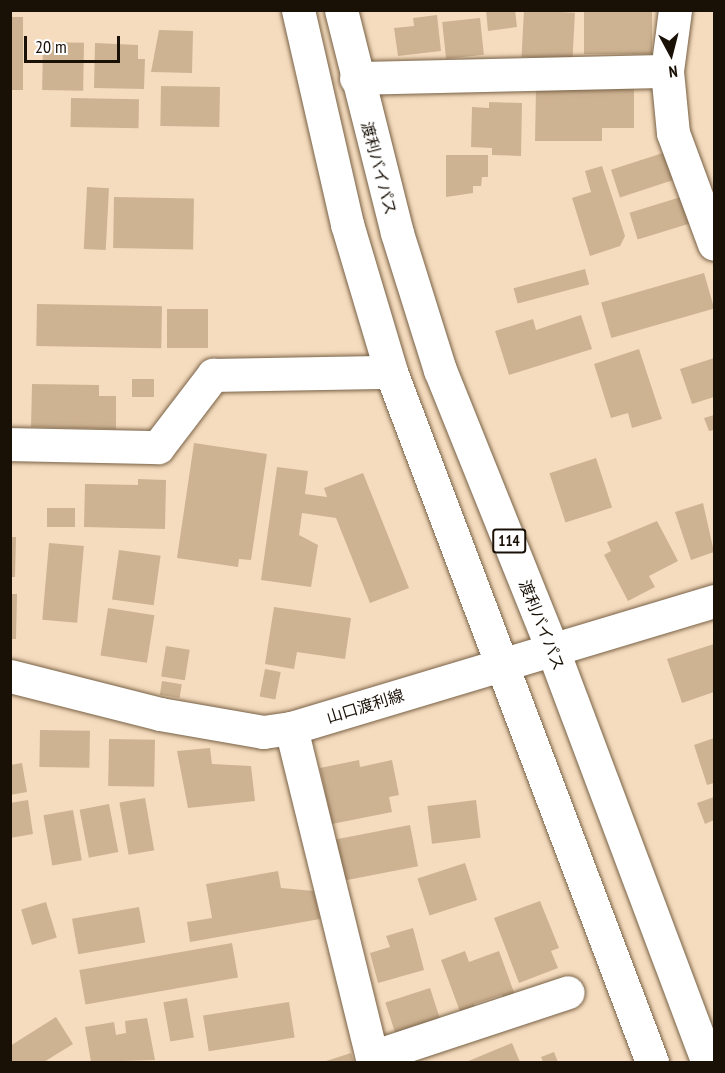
<!DOCTYPE html>
<meta charset="utf-8">
<style>
body{margin:0}
#map{position:relative;width:725px;height:1073px;overflow:hidden;background:#f6dcbe;font-family:"PT Sans Narrow","Noto Sans JP",sans-serif}
div>[style]{position:absolute}
.building>*{inset:0;background:#ceb392;transform-origin:0 0}
.roads{filter:drop-shadow(0 0 2px #776146) drop-shadow(0 0 2px #776146)}
.minor>*{height:33px;margin:-16.5px;padding:0 16.5px;transform-origin:16.5px;border-radius:16.5px;background:#fff}
.secondary>*{height:33px;margin:-16.5px;padding:0 16.5px;transform-origin:16.5px;border-radius:16.5px;background:#fff}
.trunk>*{height:33px;margin:-16.5px;padding:0 16.5px;transform-origin:16.5px;border-radius:16.5px;background:#fff}
span{translate:-50% -50%;white-space:nowrap;text-align:center;line-height:1.15;-webkit-text-stroke:4.5px #fff;paint-order:stroke}
.shield-label span{padding:2px 4px;background:#fff;border:2px solid;border-radius:4px;-webkit-text-stroke-width:0}
.shield-label{font-size:15px;color:#191006;font-weight:700}
.street-label{font-size:16px;color:#191006}
.frame{position:absolute;inset:0;border:12px solid #191006;pointer-events:none}
.north{position:absolute;left:641px;top:24px;width:60px;height:60px;-webkit-text-stroke:4px #fff;paint-order:stroke;rotate:173deg;font-size:16px;font-weight:700;line-height:24px;text-align:center;color:#191006}
.north::after{content:'';display:block;margin:auto;width:21px;height:27px;background:#191006;clip-path:polygon(50% 0,100% 100%,50% 72%,0 100%)}
.scale{position:absolute;left:24px;top:36px;width:96px;height:27px;box-sizing:border-box;border:3px solid #191006;border-top:0;padding-left:8px;font-size:18px;line-height:21px;white-space:nowrap;color:#191006;-webkit-text-stroke:4px #fff;paint-order:stroke}
</style>
<div id="map">
<div class="building">
<i style="clip-path:polygon(486px 10px,515px 10px,517px 27px,488px 31px)"></i>
<i style="left:524px;top:10px;width:51px;height:47px;rotate:3deg"></i>
<i style="left:584px;top:10px;width:68px;height:44px"></i>
<i style="clip-path:polygon(437px 15px,441px 51px,398px 56px,394px 28px,414px 26px,413px 18px)"></i>
<i style="left:10px;top:17px;width:13px;height:73px"></i>
<i style="left:480px;top:18px;width:37px;height:38px;rotate:84deg"></i>
<i style="clip-path:polygon(159px 30px,193px 31px,192px 73px,151px 72px)"></i>
<i style="left:43px;top:42px;width:41px;height:48px;rotate:1deg"></i>
<i style="clip-path:polygon(95px 43px,138px 45px,138px 59px,145px 59px,144px 89px,94px 88px)"></i>
<i style="left:161px;top:86px;width:59px;height:40px;rotate:1deg"></i>
<i style="clip-path:polygon(536px 87px,634px 88px,634px 128px,602px 128px,602px 141px,535px 141px)"></i>
<i style="left:71px;top:98px;width:68px;height:29px;rotate:1deg"></i>
<i style="clip-path:polygon(489px 102px,522px 103px,521px 156px,492px 155px,492px 148px,471px 147px,472px 107px,489px 108px)"></i>
<i style="left:669px;top:151px;width:29px;height:61px;rotate:72deg"></i>
<i style="clip-path:polygon(446px 155px,488px 155px,488px 177px,482px 177px,481px 186px,473px 186px,473px 193px,446px 197px)"></i>
<i style="clip-path:polygon(602px 166px,625px 236px,620px 246px,590px 256px,572px 198px,591px 192px,585px 171px)"></i>
<i style="left:87px;top:187px;width:22px;height:62px;rotate:3deg"></i>
<i style="left:684px;top:196px;width:28px;height:57px;rotate:73deg"></i>
<i style="left:114px;top:197px;width:80px;height:51px;rotate:1deg"></i>
<i style="left:585px;top:269px;width:16px;height:74px;rotate:75deg"></i>
<i style="left:704px;top:273px;width:37px;height:107px;rotate:74deg"></i>
<i style="left:37px;top:304px;width:125px;height:42px;rotate:1deg"></i>
<i style="left:167px;top:309px;width:41px;height:39px"></i>
<i style="clip-path:polygon(581px 315px,592px 349px,509px 375px,495px 331px,533px 319px,536px 330px)"></i>
<i style="clip-path:polygon(639px 349px,662px 419px,632px 428px,628px 413px,611px 418px,594px 364px)"></i>
<i style="clip-path:polygon(714px 358px,714px 397px,692px 404px,680px 369px)"></i>
<i style="left:132px;top:379px;width:22px;height:18px"></i>
<i style="clip-path:polygon(32px 384px,99px 385px,99px 396px,116px 396px,116px 429px,31px 427px)"></i>
<i style="clip-path:polygon(714px 415px,714px 430px,709px 431px,704px 418px)"></i>
<i style="clip-path:polygon(194px 443px,267px 454px,251px 560px,239px 559px,238px 567px,177px 558px)"></i>
<i style="left:596px;top:458px;width:52px;height:49px;rotate:72deg"></i>
<i style="clip-path:polygon(277px 467px,308px 471px,305px 494px,327px 497px,324px 488px,363px 473px,409px 588px,370px 603px,336px 518px,302px 513px,299px 535px,318px 545px,311px 587px,261px 580px)"></i>
<i style="clip-path:polygon(138px 479px,166px 480px,165px 529px,84px 527px,85px 484px,138px 485px)"></i>
<i style="clip-path:polygon(703px 503px,714px 552px,691px 560px,675px 512px)"></i>
<i style="left:47px;top:508px;width:28px;height:19px"></i>
<i style="clip-path:polygon(657px 521px,678px 561px,649px 576px,655px 587px,628px 601px,604px 555px,611px 551px,607px 542px)"></i>
<i style="clip-path:polygon(10px 537px,16px 537px,15px 577px,10px 577px)"></i>
<i style="left:49px;top:543px;width:35px;height:77px;rotate:5deg"></i>
<i style="left:119px;top:550px;width:42px;height:50px;rotate:8deg"></i>
<i style="clip-path:polygon(10px 594px,17px 594px,16px 639px,10px 639px)"></i>
<i style="clip-path:polygon(274px 607px,351px 618px,345px 659px,297px 652px,294px 669px,265px 664px)"></i>
<i style="left:108px;top:608px;width:47px;height:48px;rotate:9deg"></i>
<i style="clip-path:polygon(714px 644px,714px 692px,682px 703px,667px 659px)"></i>
<i style="left:166px;top:646px;width:24px;height:31px;rotate:9deg"></i>
<i style="left:265px;top:669px;width:16px;height:28px;rotate:11deg"></i>
<i style="left:162px;top:681px;width:20px;height:14px;rotate:9deg"></i>
<i style="left:40px;top:730px;width:50px;height:37px;rotate:1deg"></i>
<i style="clip-path:polygon(714px 738px,714px 783px,707px 785px,694px 745px)"></i>
<i style="left:109px;top:739px;width:46px;height:47px;rotate:1deg"></i>
<i style="clip-path:polygon(210px 748px,212px 764px,251px 766px,255px 801px,188px 808px,177px 751px)"></i>
<i style="clip-path:polygon(359px 760px,360px 767px,392px 760px,399px 795px,389px 797px,392px 812px,332px 824px,320px 768px)"></i>
<i style="clip-path:polygon(22px 763px,27px 792px,10px 795px,10px 765px)"></i>
<i style="clip-path:polygon(714px 797px,714px 820px,705px 824px,697px 803px)"></i>
<i style="left:145px;top:798px;width:53px;height:26px;rotate:80deg"></i>
<i style="clip-path:polygon(28px 800px,33px 834px,10px 838px,10px 803px)"></i>
<i style="left:476px;top:800px;width:38px;height:49px;rotate:83deg"></i>
<i style="left:109px;top:804px;width:49px;height:30px;rotate:79deg"></i>
<i style="left:73px;top:810px;width:51px;height:30px;rotate:80deg"></i>
<i style="left:410px;top:825px;width:42px;height:80px;rotate:79deg"></i>
<i style="left:465px;top:863px;width:39px;height:50px;rotate:72deg"></i>
<i style="clip-path:polygon(278px 871px,281px 888px,314px 891px,320px 919px,190px 942px,187px 922px,212px 918px,206px 884px)"></i>
<i style="clip-path:polygon(540px 901px,559px 948px,551px 951px,558px 968px,519px 983px,494px 918px)"></i>
<i style="left:46px;top:902px;width:37px;height:26px;rotate:73deg"></i>
<i style="left:139px;top:907px;width:36px;height:68px;rotate:80deg"></i>
<i style="clip-path:polygon(413px 928px,424px 970px,378px 983px,370px 953px,390px 947px,386px 936px)"></i>
<i style="left:232px;top:943px;width:35px;height:155px;rotate:80deg"></i>
<i style="clip-path:polygon(465px 951px,469px 962px,499px 951px,516px 998px,505px 1002px,502px 995px,474px 1004px,477px 1012px,462px 1017px,441px 960px)"></i>
<i style="left:430px;top:988px;width:36px;height:47px;rotate:72deg"></i>
<i style="left:187px;top:998px;width:40px;height:24px;rotate:80deg"></i>
<i style="left:289px;top:1002px;width:36px;height:87px;rotate:81deg"></i>
<i style="clip-path:polygon(56px 1017px,73px 1044px,44px 1062px,10px 1062px,10px 1046px)"></i>
<i style="clip-path:polygon(147px 1018px,155px 1060px,91px 1062px,85px 1027px,114px 1022px,116px 1035px,126px 1033px,125px 1021px)"></i>
<i style="clip-path:polygon(512px 1043px,520px 1062px,466px 1062px)"></i>
<i style="clip-path:polygon(554px 1052px,558px 1062px,543px 1062px,541px 1057px)"></i>
<i style="clip-path:polygon(351px 1053px,354px 1062px,323px 1062px)"></i>
</div>
<div class="roads">
<div class="minor">
<i style="left:675px;top:10px;width:62px;rotate:97.5deg"></i>
<i style="left:667px;top:71px;width:62px;rotate:84.5deg"></i>
<i style="left:673px;top:133px;width:118px;rotate:69.7deg"></i>
<i style="left:356px;top:78px;width:311px;rotate:-1.3deg"></i>
<i style="left:10px;top:444px;width:148px;rotate:1.2deg"></i>
<i style="left:158px;top:447px;width:91px;rotate:-52.6deg"></i>
<i style="left:213px;top:375px;width:178px;rotate:-1deg"></i>
<i style="left:291px;top:728px;width:344px;rotate:76.2deg"></i>
<i style="left:372px;top:1057px;width:206px;rotate:-18.3deg"></i>
</div>
<div class="secondary">
<i style="left:10px;top:676px;width:155px;rotate:14.2deg"></i>
<i style="left:160px;top:714px;width:105px;rotate:9.9deg"></i>
<i style="left:263px;top:732px;width:28px;rotate:-8deg"></i>
<i style="left:291px;top:728px;width:442px;rotate:-16.7deg"></i>
</div>
<div class="trunk">
<i style="left:298px;top:10px;width:220px;rotate:77.1deg"></i>
<i style="left:347px;top:224px;width:154px;rotate:73.4deg"></i>
<i style="left:391px;top:372px;width:738px;rotate:69.28deg"></i>
<i style="left:341px;top:10px;width:230px;rotate:75.9deg"></i>
<i style="left:397px;top:233px;width:144px;rotate:72.6deg"></i>
<i style="left:440px;top:370px;width:300px;rotate:68.1deg"></i>
<i style="left:552px;top:648px;width:442px;rotate:69.4deg"></i>
</div>
</div>
<div class="shield-label">
<span style="left:509px;top:541px">114</span>
</div>
<div class="street-label">
<span style="left:379px;top:168px;rotate:75deg">渡利バイパス</span>
<span style="left:542px;top:625px;rotate:68deg">渡利バイパス</span>
<span style="left:365px;top:706px;rotate:-17deg">山口渡利線</span>
</div>
<div class="frame"></div>
<div class="north">N</div>
<div class="scale">20 m</div>
</div>
